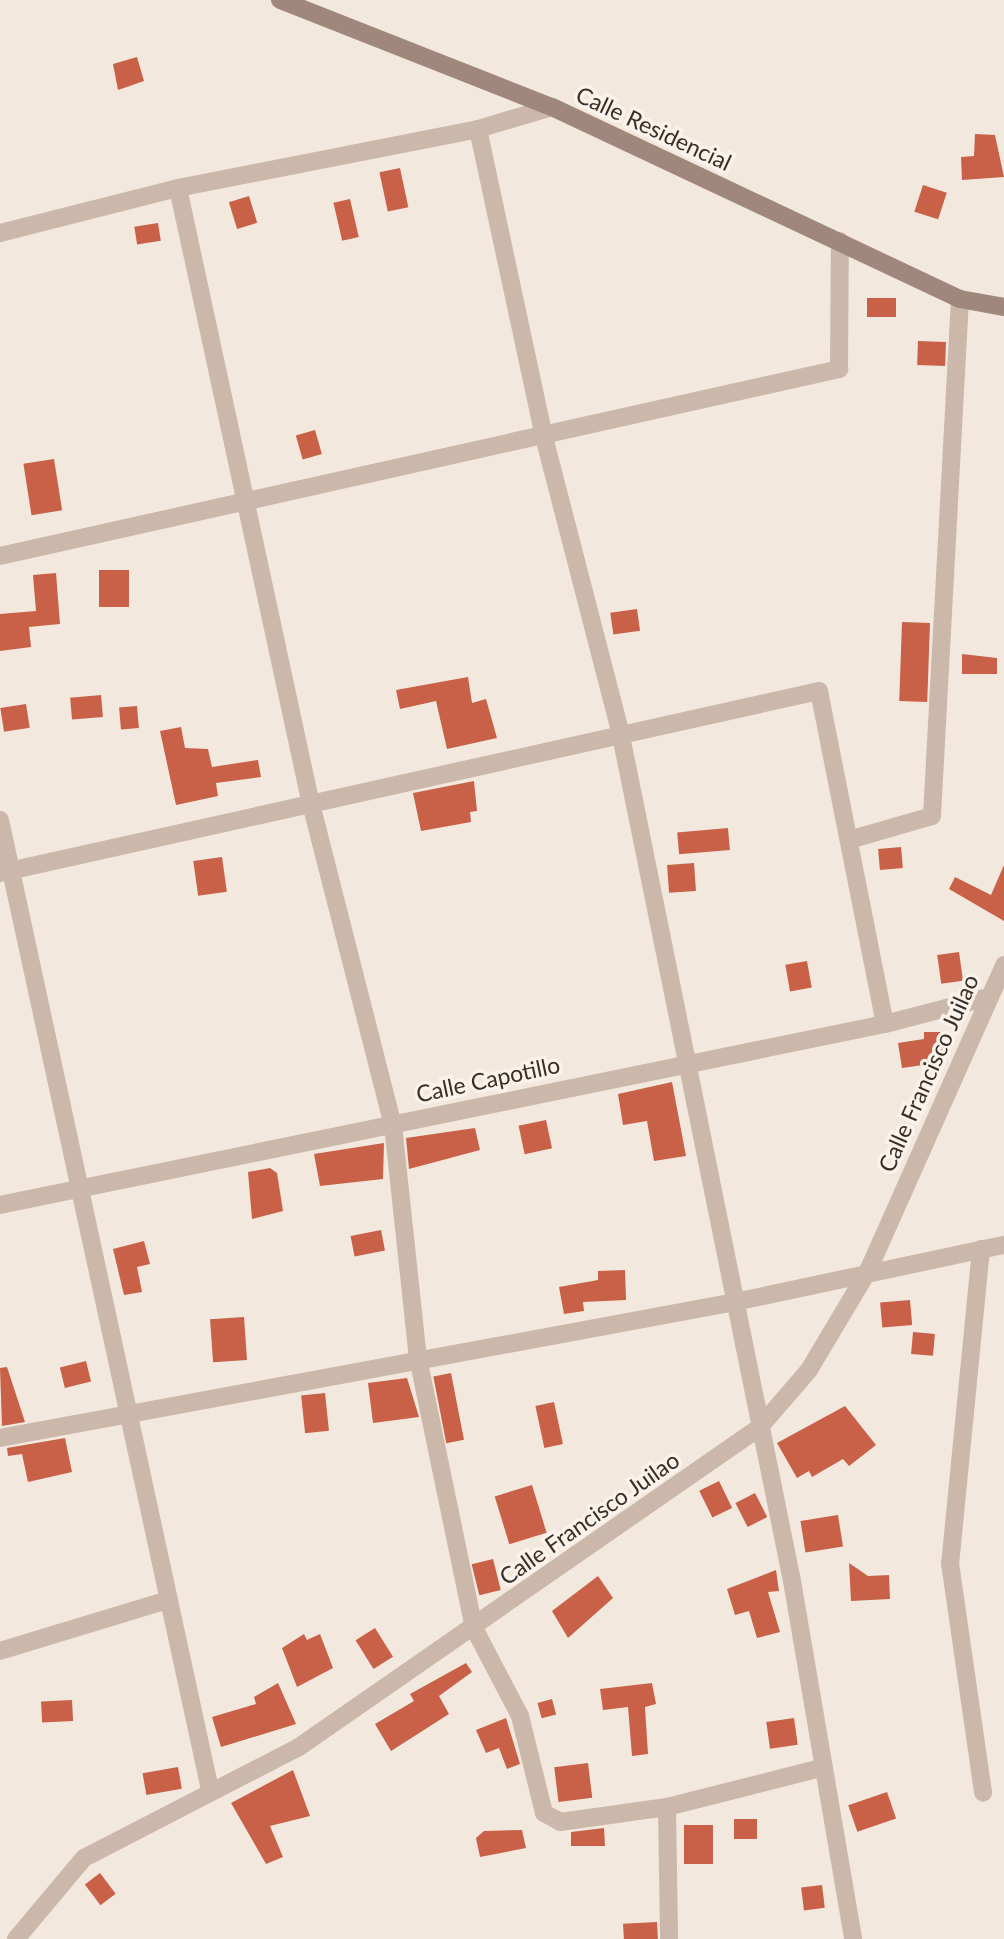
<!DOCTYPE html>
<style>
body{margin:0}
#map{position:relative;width:1004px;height:1939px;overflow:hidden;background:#f3e8de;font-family:Lato,sans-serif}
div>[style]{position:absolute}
.building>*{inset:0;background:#c86148;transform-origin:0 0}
.minor>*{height:18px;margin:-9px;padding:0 9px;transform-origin:9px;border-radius:9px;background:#ccb8aa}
.tertiary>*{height:18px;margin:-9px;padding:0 9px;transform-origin:9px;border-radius:9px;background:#ccb8aa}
.secondary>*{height:18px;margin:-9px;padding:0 9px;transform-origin:9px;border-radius:9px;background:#a0877b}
span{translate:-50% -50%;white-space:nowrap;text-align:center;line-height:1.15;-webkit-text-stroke:7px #faf3eb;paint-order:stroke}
.street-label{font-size:23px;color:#392e29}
</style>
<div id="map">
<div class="building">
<i style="clip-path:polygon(137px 57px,144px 81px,118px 90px,113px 64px)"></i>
<i style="clip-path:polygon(975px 134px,995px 135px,1004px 177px,962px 180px,961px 157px,974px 156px)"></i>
<i style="left:400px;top:168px;width:40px;height:21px;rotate:78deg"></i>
<i style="left:923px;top:185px;width:25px;height:28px;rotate:18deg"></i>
<i style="left:249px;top:196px;width:28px;height:21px;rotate:73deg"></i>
<i style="left:350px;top:199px;width:39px;height:17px;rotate:77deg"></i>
<i style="left:158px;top:223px;width:18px;height:24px;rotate:81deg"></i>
<i style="left:867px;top:298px;width:29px;height:19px"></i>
<i style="left:918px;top:341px;width:28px;height:24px;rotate:2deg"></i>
<i style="left:315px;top:430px;width:25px;height:20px;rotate:74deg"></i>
<i style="left:54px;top:459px;width:52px;height:31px;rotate:81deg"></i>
<i style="left:99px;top:570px;width:30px;height:37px"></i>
<i style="clip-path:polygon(56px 573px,60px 624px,29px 627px,31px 647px,0 651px,0 614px,36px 611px,33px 575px)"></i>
<i style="left:637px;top:609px;width:22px;height:27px;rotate:82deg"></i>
<i style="left:902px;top:622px;width:28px;height:79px;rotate:2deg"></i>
<i style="clip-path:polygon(962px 654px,997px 658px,997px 674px,962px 674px)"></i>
<i style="clip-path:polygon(468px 677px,472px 703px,486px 699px,497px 738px,447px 749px,436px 701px,400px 709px,396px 690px)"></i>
<i style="left:101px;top:695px;width:22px;height:31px;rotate:85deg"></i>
<i style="left:26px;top:704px;width:24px;height:26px;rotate:81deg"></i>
<i style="left:137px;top:706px;width:22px;height:18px;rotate:85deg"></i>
<i style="clip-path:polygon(181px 727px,185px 748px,208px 749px,212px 767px,258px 760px,261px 777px,216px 783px,218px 796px,176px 805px,160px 731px)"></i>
<i style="clip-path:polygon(474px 781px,477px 811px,470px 812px,471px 822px,421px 831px,413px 793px)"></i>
<i style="left:728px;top:828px;width:22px;height:51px;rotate:85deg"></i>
<i style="left:901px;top:847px;width:21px;height:23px;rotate:85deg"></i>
<i style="left:222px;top:857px;width:35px;height:29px;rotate:82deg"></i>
<i style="left:694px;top:863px;width:28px;height:27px;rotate:86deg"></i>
<i style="clip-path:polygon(1004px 865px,1004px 921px,949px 889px,955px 877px,991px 895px)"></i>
<i style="left:959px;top:952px;width:29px;height:22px;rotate:82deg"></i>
<i style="left:807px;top:961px;width:27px;height:22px;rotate:80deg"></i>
<i style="clip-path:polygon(924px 1032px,945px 1032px,944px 1062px,902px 1068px,898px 1043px,924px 1039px)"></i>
<i style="clip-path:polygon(672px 1082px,686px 1156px,654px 1161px,647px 1121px,623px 1125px,618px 1094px)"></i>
<i style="left:546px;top:1120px;width:29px;height:28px;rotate:78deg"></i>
<i style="clip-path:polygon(475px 1128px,480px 1150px,409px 1169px,406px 1138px)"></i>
<i style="clip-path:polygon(384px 1143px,383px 1179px,320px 1186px,314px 1154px)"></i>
<i style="clip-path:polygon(270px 1168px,277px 1173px,283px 1211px,252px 1219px,248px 1172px)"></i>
<i style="left:381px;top:1230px;width:21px;height:31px;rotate:79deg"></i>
<i style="clip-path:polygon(144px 1241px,150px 1264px,137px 1267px,142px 1292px,124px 1295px,113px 1249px)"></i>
<i style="clip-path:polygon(625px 1270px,626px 1300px,583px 1302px,584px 1311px,564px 1314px,559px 1287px,598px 1280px,598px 1271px)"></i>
<i style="left:910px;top:1300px;width:25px;height:30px;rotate:85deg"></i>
<i style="left:244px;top:1317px;width:43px;height:34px;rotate:86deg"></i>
<i style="left:913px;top:1332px;width:22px;height:22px;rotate:5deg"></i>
<i style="left:86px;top:1361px;width:21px;height:27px;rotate:76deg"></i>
<i style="clip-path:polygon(7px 1367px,25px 1422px,2px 1426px,0 1368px)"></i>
<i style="left:451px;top:1373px;width:68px;height:18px;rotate:79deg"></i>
<i style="clip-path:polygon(407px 1378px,419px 1417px,373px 1423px,368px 1383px)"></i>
<i style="left:325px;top:1393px;width:38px;height:24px;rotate:84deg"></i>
<i style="left:554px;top:1402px;width:43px;height:19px;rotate:78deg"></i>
<i style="clip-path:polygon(845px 1406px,876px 1445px,849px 1466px,843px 1459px,812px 1477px,809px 1471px,797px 1478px,777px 1443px)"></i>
<i style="clip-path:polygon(65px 1438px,72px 1472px,28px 1482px,22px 1454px,8px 1456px,7px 1448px)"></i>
<i style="left:719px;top:1481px;width:30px;height:22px;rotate:64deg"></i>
<i style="left:532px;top:1485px;width:50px;height:39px;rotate:73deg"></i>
<i style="left:755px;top:1493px;width:27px;height:22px;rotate:63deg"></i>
<i style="left:838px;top:1515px;width:32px;height:38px;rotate:81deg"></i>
<i style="left:493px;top:1559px;width:32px;height:22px;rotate:76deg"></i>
<i style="clip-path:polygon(849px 1563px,868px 1576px,889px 1575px,890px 1599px,851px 1601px)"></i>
<i style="clip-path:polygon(776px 1570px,779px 1591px,768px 1592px,780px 1632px,757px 1638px,749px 1611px,735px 1615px,727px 1589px)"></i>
<i style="clip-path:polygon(598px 1576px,613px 1598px,568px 1638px,552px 1611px)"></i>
<i style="left:375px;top:1628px;width:34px;height:23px;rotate:58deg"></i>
<i style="clip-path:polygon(304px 1634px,307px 1640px,320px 1634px,333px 1668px,297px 1687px,282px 1648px)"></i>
<i style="clip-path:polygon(466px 1663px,472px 1672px,439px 1696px,449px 1714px,391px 1751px,375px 1724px,414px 1701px,410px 1694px)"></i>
<i style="clip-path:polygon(278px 1683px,296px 1724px,221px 1747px,212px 1717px,256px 1704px,254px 1697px)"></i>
<i style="clip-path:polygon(652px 1683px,656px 1704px,645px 1707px,648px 1754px,632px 1756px,628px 1707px,603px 1710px,600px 1689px)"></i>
<i style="left:552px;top:1699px;width:16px;height:15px;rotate:75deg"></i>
<i style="left:72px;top:1700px;width:21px;height:31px;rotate:87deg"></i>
<i style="clip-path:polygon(506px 1718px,520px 1764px,507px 1769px,499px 1748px,486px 1753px,476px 1730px)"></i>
<i style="left:794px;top:1718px;width:27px;height:28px;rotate:82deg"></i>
<i style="left:588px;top:1763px;width:35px;height:34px;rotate:83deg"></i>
<i style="left:178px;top:1767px;width:22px;height:36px;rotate:80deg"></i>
<i style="clip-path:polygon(293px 1770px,310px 1816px,270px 1826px,283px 1857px,266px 1864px,231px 1803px)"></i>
<i style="left:887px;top:1792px;width:28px;height:41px;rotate:71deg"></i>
<i style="left:734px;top:1819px;width:23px;height:20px"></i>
<i style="left:684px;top:1825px;width:29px;height:39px"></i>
<i style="clip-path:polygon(604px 1828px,605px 1846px,571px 1846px,571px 1832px)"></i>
<i style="clip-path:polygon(522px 1830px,526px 1848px,480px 1857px,476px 1838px,484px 1831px)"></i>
<i style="left:100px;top:1873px;width:26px;height:19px;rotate:53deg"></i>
<i style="left:822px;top:1885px;width:23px;height:21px;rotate:83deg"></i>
<i style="left:657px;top:1922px;width:17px;height:34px;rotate:87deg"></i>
</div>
<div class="minor">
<i style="left:478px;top:129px;width:315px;rotate:77.9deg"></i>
<i style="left:544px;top:437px;width:304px;rotate:75.5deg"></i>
<i style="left:620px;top:731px;width:867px;rotate:78.56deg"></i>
<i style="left:792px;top:1581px;width:363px;rotate:80.3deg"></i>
<i style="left:178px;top:188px;width:626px;rotate:77.83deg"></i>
<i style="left:310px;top:800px;width:335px;rotate:75.7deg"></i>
<i style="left:393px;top:1125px;width:234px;rotate:83.9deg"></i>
<i style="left:418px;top:1358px;width:276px;rotate:78.3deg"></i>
<i style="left:474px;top:1628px;width:99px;rotate:62.4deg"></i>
<i style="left:520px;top:1716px;width:100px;rotate:76.1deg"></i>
<i style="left:544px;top:1813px;width:18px;rotate:29deg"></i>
<i style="left:560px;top:1822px;width:108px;rotate:-8deg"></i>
<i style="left:667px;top:1807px;width:159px;rotate:-14.2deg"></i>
<i style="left:0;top:233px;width:184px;rotate:-14.2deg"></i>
<i style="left:178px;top:188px;width:306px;rotate:-11.1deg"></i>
<i style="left:478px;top:129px;width:77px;rotate:-16.6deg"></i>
<i style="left:0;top:556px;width:860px;rotate:-12.56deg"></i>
<i style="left:839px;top:369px;width:128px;rotate:-89.6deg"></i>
<i style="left:0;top:820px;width:992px;rotate:77.78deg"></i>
<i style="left:849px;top:840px;width:86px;rotate:-16.1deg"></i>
<i style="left:932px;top:816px;width:518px;rotate:-86.9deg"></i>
<i style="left:0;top:873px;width:839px;rotate:-12.53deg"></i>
<i style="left:819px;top:691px;width:339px;rotate:78.8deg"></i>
<i style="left:0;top:1205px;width:903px;rotate:-11.56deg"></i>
<i style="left:885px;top:1024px;width:103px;rotate:-14.6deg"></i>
<i style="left:981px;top:1249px;width:316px;rotate:95.6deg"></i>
<i style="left:950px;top:1563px;width:232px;rotate:81.8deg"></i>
<i style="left:0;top:1438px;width:747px;rotate:-10.48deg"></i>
<i style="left:735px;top:1302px;width:275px;rotate:-12deg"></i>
<i style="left:0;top:1651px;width:172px;rotate:-16.9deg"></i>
<i style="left:667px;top:1807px;width:132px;rotate:89.1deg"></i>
</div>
<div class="tertiary">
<i style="left:16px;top:1939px;width:106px;rotate:-50deg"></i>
<i style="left:84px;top:1858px;width:242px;rotate:-27.3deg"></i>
<i style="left:299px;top:1747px;width:561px;rotate:-34.77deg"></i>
<i style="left:760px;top:1427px;width:75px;rotate:-49.3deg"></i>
<i style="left:809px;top:1370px;width:115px;rotate:-59.2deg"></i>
<i style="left:868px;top:1271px;width:335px;rotate:-66deg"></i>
</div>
<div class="secondary">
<i style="left:280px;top:0;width:292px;rotate:21.5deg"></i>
<i style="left:552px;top:107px;width:451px;rotate:25.2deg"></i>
<i style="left:960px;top:299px;width:45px;rotate:10.3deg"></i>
</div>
<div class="street-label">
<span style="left:654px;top:128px;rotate:25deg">Calle Residencial</span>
<span style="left:928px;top:1073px;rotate:-66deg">Calle Francisco Juilao</span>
<span style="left:488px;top:1079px;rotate:-12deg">Calle Capotillo</span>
<span style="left:589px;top:1518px;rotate:-35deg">Calle Francisco Juilao</span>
</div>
</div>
